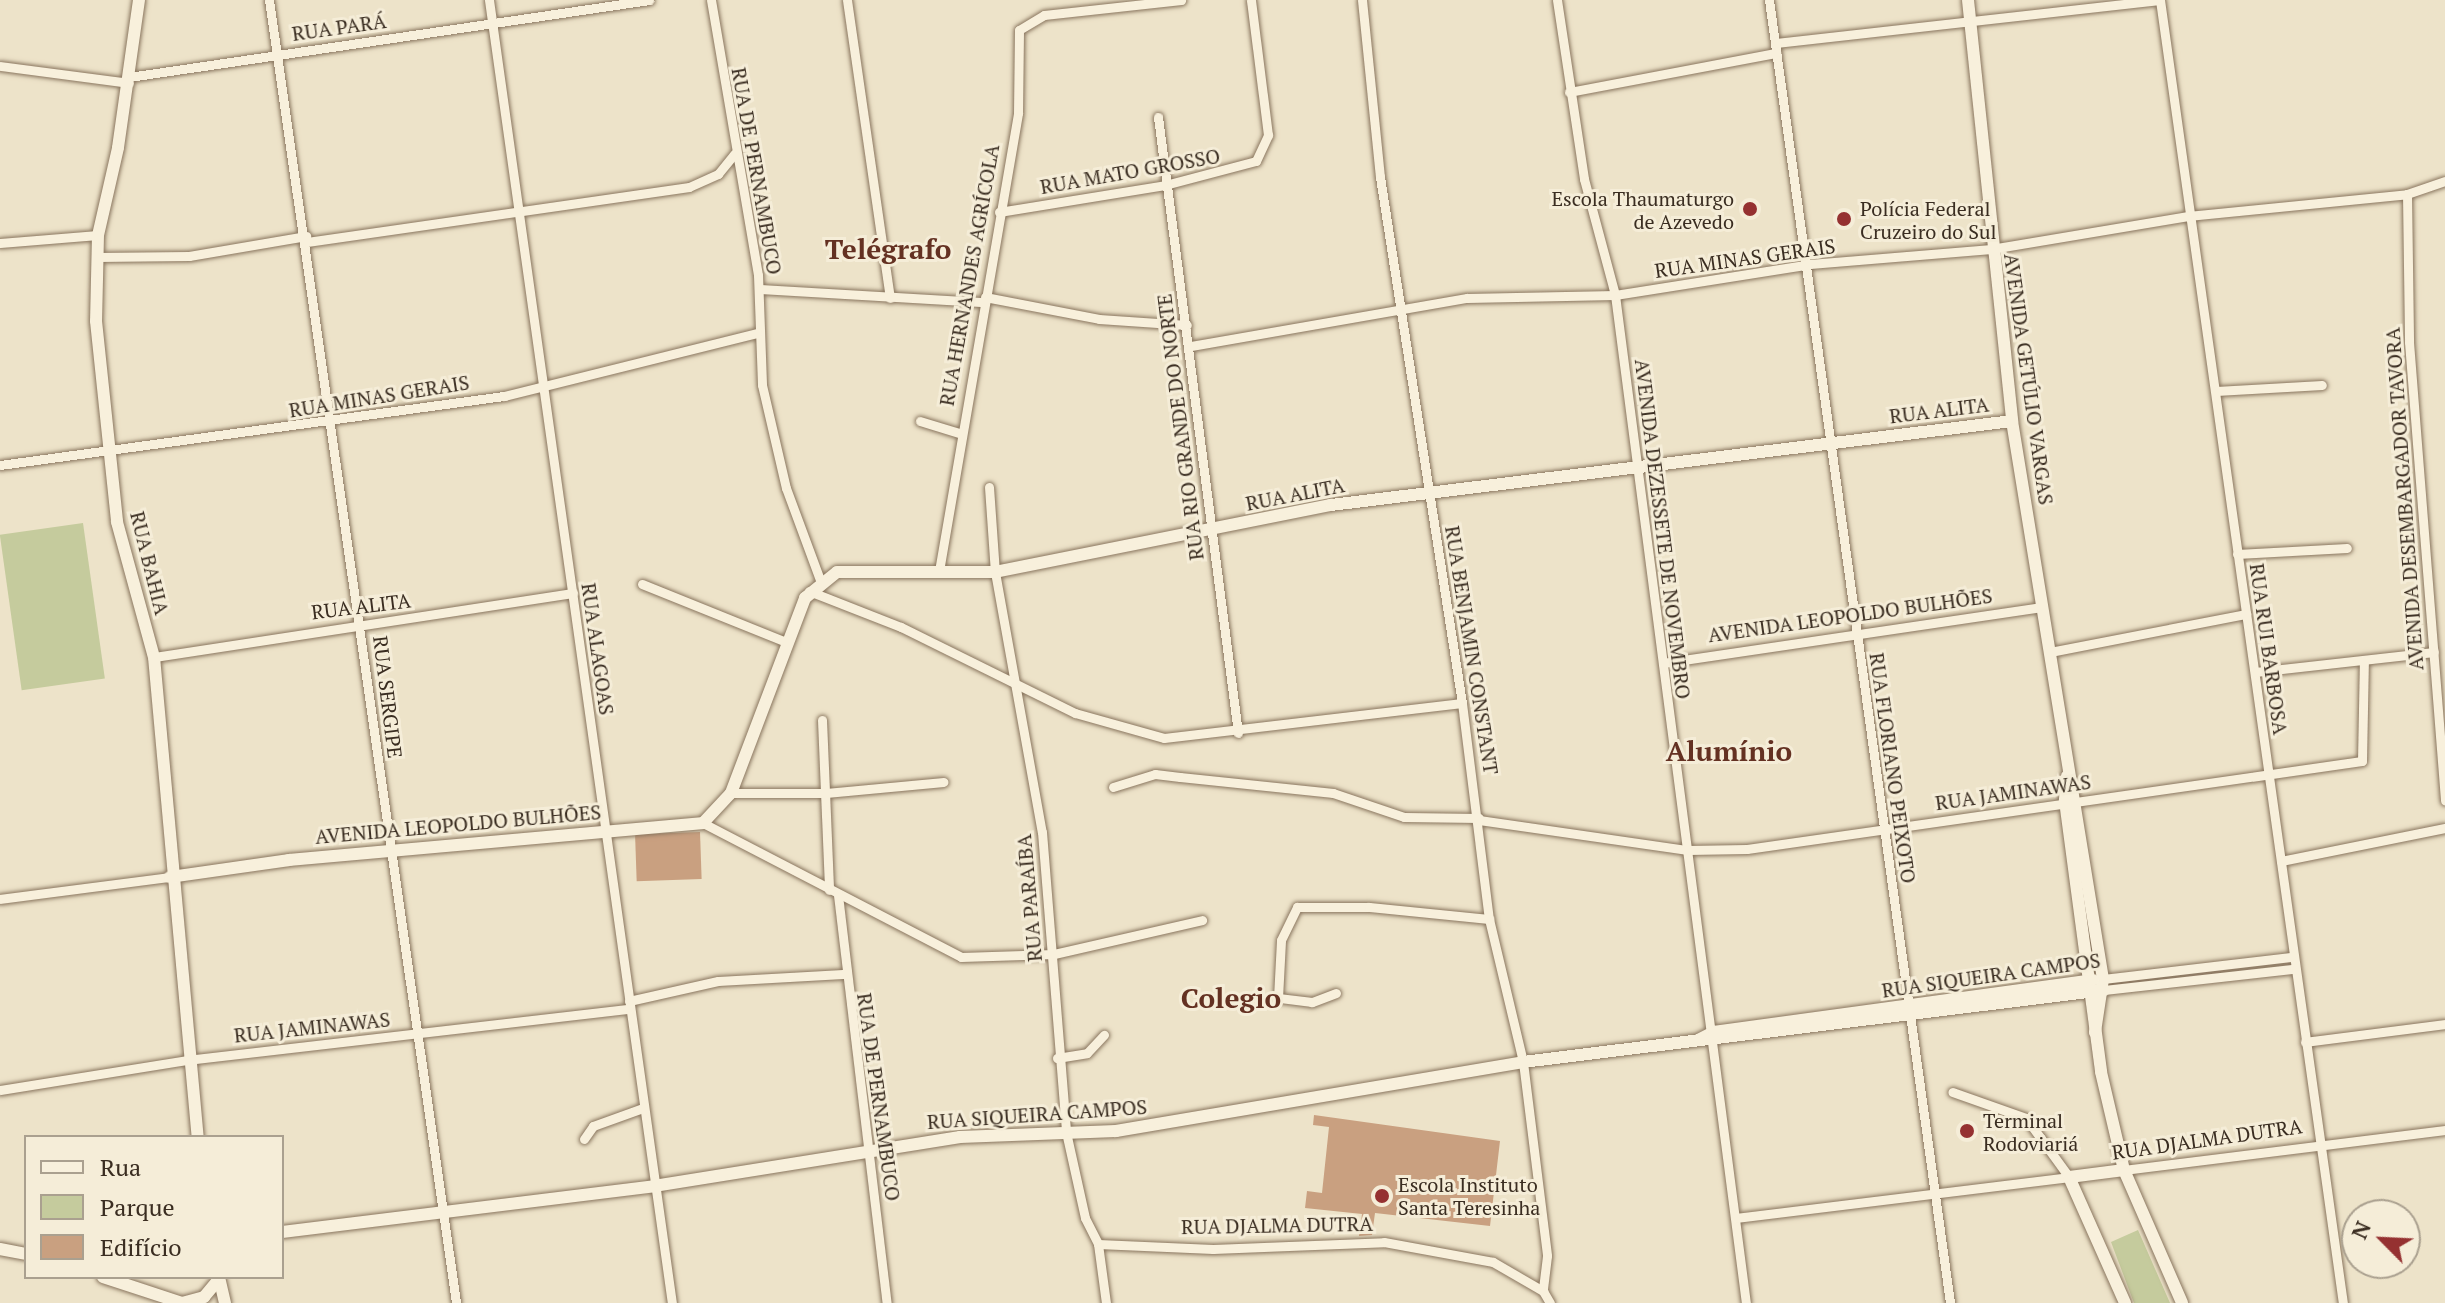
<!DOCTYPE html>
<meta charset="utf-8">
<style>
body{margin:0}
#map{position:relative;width:2445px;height:1303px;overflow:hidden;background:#ede3c9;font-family:"PT Serif",serif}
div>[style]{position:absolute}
.green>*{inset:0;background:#c5cb9d;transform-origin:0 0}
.building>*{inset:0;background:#c9a080;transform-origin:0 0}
.roads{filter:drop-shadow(0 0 2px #89755e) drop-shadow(0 0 2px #89755e)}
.street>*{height:9px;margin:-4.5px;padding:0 4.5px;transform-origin:4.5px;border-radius:4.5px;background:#f8f0dc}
.secondary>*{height:12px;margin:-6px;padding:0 6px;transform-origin:6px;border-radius:6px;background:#f8f0dc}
.dots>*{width:22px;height:22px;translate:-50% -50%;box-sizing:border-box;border:4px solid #f5edd8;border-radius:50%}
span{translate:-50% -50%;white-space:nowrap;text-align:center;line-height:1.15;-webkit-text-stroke:6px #f5edd8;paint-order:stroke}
.street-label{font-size:20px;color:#3a2d21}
.poi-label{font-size:20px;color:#3a2d21}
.right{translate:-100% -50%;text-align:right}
.left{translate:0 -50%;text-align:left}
.district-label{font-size:28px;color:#643122;font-weight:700}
.legend{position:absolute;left:24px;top:1135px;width:260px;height:144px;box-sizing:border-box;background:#f5edd8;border:2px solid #aaa08f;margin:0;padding:10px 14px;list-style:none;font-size:24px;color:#3a2d21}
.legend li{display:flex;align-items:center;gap:16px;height:40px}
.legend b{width:40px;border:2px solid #aaa08f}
.north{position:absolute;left:2341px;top:1199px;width:80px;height:80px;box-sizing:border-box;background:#f5edd8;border:2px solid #aaa08f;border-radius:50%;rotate:294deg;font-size:22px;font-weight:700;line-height:32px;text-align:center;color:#3a2d21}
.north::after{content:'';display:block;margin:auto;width:28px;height:36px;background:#953131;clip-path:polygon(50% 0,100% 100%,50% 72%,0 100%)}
</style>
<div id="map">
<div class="green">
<i style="left:83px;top:523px;width:157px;height:84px;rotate:82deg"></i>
<i style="clip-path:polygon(2138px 1230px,2170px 1303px,2134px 1303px,2111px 1242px)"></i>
</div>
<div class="building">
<i style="left:700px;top:832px;width:47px;height:65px;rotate:88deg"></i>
<i style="clip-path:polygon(1314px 1115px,1500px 1141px,1490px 1226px,1375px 1213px,1372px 1235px,1359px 1236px,1362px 1214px,1305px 1208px,1307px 1191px,1322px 1193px,1329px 1127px,1313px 1125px)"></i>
</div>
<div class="roads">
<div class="street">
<i style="left:269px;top:0;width:1316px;rotate:81.83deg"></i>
<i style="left:489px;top:0;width:1316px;rotate:82.01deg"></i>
<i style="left:711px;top:0;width:279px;rotate:80.3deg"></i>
<i style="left:758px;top:275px;width:110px;rotate:87.9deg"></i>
<i style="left:762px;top:385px;width:106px;rotate:76.9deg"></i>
<i style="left:786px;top:488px;width:98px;rotate:69.7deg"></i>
<i style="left:847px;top:0;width:301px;rotate:81.8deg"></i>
<i style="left:1362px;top:0;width:178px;rotate:84.2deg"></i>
<i style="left:1380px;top:177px;width:532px;rotate:81.14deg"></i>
<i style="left:1462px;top:703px;width:218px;rotate:82.9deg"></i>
<i style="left:1489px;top:919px;width:147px;rotate:76.6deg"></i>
<i style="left:1523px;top:1062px;width:195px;rotate:82.9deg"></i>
<i style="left:1547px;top:1256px;width:35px;rotate:97deg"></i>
<i style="left:1543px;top:1291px;width:14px;rotate:60deg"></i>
<i style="left:1557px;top:0;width:181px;rotate:81.4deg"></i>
<i style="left:1584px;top:179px;width:120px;rotate:75deg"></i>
<i style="left:1615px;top:295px;width:1016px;rotate:82.6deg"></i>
<i style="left:1769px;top:0;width:1316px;rotate:82.09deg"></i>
<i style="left:1776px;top:43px;width:386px;rotate:-6.4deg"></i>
<i style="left:2160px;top:0;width:1316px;rotate:82.01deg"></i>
<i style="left:0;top:66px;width:130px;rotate:7.5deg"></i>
<i style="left:129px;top:77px;width:526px;rotate:-8.42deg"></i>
<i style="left:1569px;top:92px;width:211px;rotate:-10.7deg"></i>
<i style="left:1158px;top:117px;width:621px;rotate:82.6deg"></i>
<i style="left:2407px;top:194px;width:148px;rotate:89.2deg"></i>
<i style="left:2409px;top:342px;width:460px;rotate:85.5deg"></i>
<i style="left:999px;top:212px;width:168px;rotate:-9.2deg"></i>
<i style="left:1165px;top:185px;width:94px;rotate:-14.8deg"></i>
<i style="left:1256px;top:161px;width:29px;rotate:-65deg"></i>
<i style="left:1268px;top:135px;width:136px;rotate:-97.2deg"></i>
<i style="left:307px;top:242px;width:386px;rotate:-8.2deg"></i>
<i style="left:689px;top:187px;width:32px;rotate:-24deg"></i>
<i style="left:718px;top:174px;width:26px;rotate:-51deg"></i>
<i style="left:0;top:243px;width:98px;rotate:-4.7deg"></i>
<i style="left:97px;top:257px;width:92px;rotate:-0.6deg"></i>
<i style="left:189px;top:256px;width:119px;rotate:-9.7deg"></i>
<i style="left:760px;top:289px;width:221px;rotate:3.4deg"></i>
<i style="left:985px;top:297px;width:116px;rotate:10.9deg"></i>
<i style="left:1099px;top:319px;width:88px;rotate:3.9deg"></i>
<i style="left:1191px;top:346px;width:280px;rotate:-9.9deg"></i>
<i style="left:1467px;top:298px;width:148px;rotate:-1.2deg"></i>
<i style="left:1615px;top:295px;width:197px;rotate:-9deg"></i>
<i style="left:1810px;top:264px;width:182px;rotate:-4.7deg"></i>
<i style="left:1991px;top:249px;width:200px;rotate:-9.5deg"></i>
<i style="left:2188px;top:216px;width:220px;rotate:-5.7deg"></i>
<i style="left:2407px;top:194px;width:40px;rotate:-18.9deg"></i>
<i style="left:2216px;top:391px;width:106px;rotate:-3.2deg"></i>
<i style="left:920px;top:421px;width:41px;rotate:17.1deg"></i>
<i style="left:0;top:465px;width:509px;rotate:-7.8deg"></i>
<i style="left:504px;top:396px;width:261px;rotate:-14deg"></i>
<i style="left:989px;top:487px;width:85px;rotate:86deg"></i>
<i style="left:995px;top:572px;width:264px;rotate:79.8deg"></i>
<i style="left:1042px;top:832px;width:301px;rotate:85.4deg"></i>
<i style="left:1066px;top:1132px;width:88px;rotate:77.5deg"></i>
<i style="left:1085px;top:1218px;width:29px;rotate:63deg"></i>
<i style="left:1098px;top:1244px;width:60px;rotate:82.3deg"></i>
<i style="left:2237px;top:554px;width:110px;rotate:-3.1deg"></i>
<i style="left:939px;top:571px;width:465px;rotate:-80.2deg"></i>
<i style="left:1018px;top:113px;width:83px;rotate:-89.3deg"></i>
<i style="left:1019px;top:30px;width:29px;rotate:-31deg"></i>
<i style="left:1044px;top:15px;width:138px;rotate:-6.2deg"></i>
<i style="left:642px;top:584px;width:155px;rotate:21.9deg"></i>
<i style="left:809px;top:591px;width:99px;rotate:21.4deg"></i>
<i style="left:901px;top:627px;width:194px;rotate:26.3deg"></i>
<i style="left:1075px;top:713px;width:92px;rotate:15.7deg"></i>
<i style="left:1164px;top:738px;width:300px;rotate:-6.7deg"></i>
<i style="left:2050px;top:652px;width:200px;rotate:-11deg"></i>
<i style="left:154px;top:657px;width:424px;rotate:-8.7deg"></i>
<i style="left:1663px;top:663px;width:383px;rotate:-8.4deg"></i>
<i style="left:2255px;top:672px;width:180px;rotate:-6.4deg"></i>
<i style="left:822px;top:720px;width:170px;rotate:87.6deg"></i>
<i style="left:1113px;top:787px;width:44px;rotate:-17.2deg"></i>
<i style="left:1155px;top:774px;width:25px;rotate:7deg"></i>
<i style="left:1180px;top:777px;width:154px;rotate:6deg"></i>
<i style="left:1333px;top:793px;width:75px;rotate:18.7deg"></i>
<i style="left:1404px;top:817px;width:75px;rotate:0.8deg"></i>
<i style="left:731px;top:793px;width:95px"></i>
<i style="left:826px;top:793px;width:118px;rotate:-5.4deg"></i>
<i style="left:1479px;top:820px;width:211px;rotate:8.2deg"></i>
<i style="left:1688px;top:850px;width:59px;rotate:-1deg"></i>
<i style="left:1747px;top:849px;width:621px;rotate:-8.14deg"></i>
<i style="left:2362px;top:761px;width:100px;rotate:-88.9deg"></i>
<i style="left:703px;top:823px;width:291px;rotate:27.4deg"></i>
<i style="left:961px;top:957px;width:93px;rotate:-1.8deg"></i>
<i style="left:1054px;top:954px;width:152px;rotate:-12.9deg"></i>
<i style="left:2281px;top:861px;width:167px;rotate:-11.4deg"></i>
<i style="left:838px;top:895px;width:411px;rotate:83.2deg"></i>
<i style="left:0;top:899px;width:171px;rotate:-7.4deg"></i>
<i style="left:2103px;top:979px;width:189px;rotate:-6.7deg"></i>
<i style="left:2104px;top:990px;width:189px;rotate:-6.4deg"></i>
<i style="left:1336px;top:993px;width:26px;rotate:159deg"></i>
<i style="left:1312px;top:1002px;width:34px;rotate:-173deg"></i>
<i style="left:1278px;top:998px;width:58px;rotate:-87deg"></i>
<i style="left:1281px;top:940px;width:37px;rotate:-64deg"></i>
<i style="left:1297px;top:907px;width:72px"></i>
<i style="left:1369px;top:907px;width:121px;rotate:5.7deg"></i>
<i style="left:629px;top:1001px;width:91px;rotate:-12.7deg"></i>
<i style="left:718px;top:981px;width:125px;rotate:-3.2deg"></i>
<i style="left:2305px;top:1042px;width:141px;rotate:-7.3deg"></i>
<i style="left:1057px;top:1058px;width:30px;rotate:-9deg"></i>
<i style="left:1087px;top:1053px;width:25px;rotate:-47deg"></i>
<i style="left:0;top:1090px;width:189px;rotate:-9.1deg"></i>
<i style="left:187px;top:1060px;width:445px;rotate:-6.6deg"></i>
<i style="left:584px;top:1139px;width:16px;rotate:-55deg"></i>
<i style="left:593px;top:1126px;width:53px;rotate:-19.8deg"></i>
<i style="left:2124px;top:1170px;width:323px;rotate:-7.1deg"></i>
<i style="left:1736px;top:1218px;width:336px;rotate:-7deg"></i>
<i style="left:2069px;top:1177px;width:73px;rotate:-126.1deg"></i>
<i style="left:2026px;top:1118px;width:78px;rotate:-160.6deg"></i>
<i style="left:1098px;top:1244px;width:115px;rotate:2.5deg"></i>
<i style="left:1213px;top:1249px;width:171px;rotate:-2.3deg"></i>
<i style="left:1384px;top:1242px;width:111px;rotate:10.4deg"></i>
<i style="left:1493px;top:1262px;width:58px;rotate:30.1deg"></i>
</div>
<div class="secondary">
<i style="left:139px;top:0;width:149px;rotate:98.1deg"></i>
<i style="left:118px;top:148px;width:89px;rotate:102.9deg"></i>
<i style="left:98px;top:235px;width:86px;rotate:91.3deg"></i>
<i style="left:96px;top:321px;width:202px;rotate:84deg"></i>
<i style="left:117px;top:522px;width:140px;rotate:74.7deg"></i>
<i style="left:154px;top:657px;width:482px;rotate:84.8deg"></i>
<i style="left:1968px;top:0;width:423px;rotate:84deg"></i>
<i style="left:2012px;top:421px;width:565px;rotate:80.74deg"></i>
<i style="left:2103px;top:979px;width:54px;rotate:98.6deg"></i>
<i style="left:2067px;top:776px;width:25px;rotate:95deg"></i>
<i style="left:2065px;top:801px;width:273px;rotate:82.4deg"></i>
<i style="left:2101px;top:1072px;width:101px;rotate:76.8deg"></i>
<i style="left:2124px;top:1170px;width:145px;rotate:66.4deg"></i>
<i style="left:170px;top:877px;width:120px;rotate:-8.1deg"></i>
<i style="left:289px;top:860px;width:416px;rotate:-5.1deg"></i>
<i style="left:703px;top:823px;width:41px;rotate:-47deg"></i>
<i style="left:731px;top:793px;width:209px;rotate:-69.2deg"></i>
<i style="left:805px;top:598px;width:41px;rotate:-39.1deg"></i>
<i style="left:837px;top:572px;width:158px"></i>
<i style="left:995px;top:572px;width:343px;rotate:-11.3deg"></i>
<i style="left:1331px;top:505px;width:686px;rotate:-7.03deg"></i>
<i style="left:1698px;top:1040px;width:18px;rotate:-27deg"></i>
<i style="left:1714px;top:1032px;width:383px;rotate:-7.8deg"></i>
<i style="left:2124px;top:1170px;width:55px;rotate:172.7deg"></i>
<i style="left:2069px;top:1177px;width:138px;rotate:66deg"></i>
<i style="left:282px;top:1232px;width:375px;rotate:-7deg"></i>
<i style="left:654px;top:1186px;width:310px;rotate:-9.1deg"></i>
<i style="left:960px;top:1137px;width:156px;rotate:-2.2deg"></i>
<i style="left:1116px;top:1131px;width:413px;rotate:-9.6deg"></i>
<i style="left:1523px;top:1062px;width:585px;rotate:-7.06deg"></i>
<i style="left:0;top:1249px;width:26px;rotate:11deg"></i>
<i style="left:103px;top:1277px;width:83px;rotate:18.2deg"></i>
<i style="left:219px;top:1277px;width:27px;rotate:77deg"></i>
<i style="left:182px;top:1303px;width:23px;rotate:-15deg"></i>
<i style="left:204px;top:1297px;width:23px;rotate:-50deg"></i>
</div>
</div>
<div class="dots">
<i style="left:1750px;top:209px;background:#953131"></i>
<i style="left:1844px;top:219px;background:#953131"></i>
<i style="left:1967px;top:1131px;background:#953131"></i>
<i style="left:1382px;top:1196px;background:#953131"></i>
</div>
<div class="street-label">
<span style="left:339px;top:27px;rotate:-8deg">RUA PARÁ</span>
<span style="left:757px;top:171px;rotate:80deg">RUA DE PERNAMBUCO</span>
<span style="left:1130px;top:171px;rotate:-10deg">RUA MATO GROSSO</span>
<span style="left:1745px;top:258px;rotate:-8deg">RUA MINAS GERAIS</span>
<span style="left:969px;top:275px;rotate:-80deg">RUA HERNANDES AGRÍCOLA</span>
<span style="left:2029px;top:379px;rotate:82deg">AVENIDA GETÚLIO VARGAS</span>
<span style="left:379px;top:396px;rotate:-9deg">RUA MINAS GERAIS</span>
<span style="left:1939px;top:410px;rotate:-7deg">RUA ALITA</span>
<span style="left:1180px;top:427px;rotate:-97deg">RUA RIO GRANDE DO NORTE</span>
<span style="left:1295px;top:494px;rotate:-11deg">RUA ALITA</span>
<span style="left:2404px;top:499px;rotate:-94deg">AVENIDA DESEMBARGADOR TAVORA</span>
<span style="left:1663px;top:529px;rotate:83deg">AVENIDA DEZESSETE DE NOVEMBRO</span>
<span style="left:150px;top:563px;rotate:76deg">RUA BAHIA</span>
<span style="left:361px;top:606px;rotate:-7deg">RUA ALITA</span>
<span style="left:1850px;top:615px;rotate:-8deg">AVENIDA LEOPOLDO BULHÕES</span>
<span style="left:598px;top:649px;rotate:82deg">RUA ALAGOAS</span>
<span style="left:2269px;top:649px;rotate:82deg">RUA RUI BARBOSA</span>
<span style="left:1472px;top:650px;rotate:81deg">RUA BENJAMIN CONSTANT</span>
<span style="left:388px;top:697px;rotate:83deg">RUA SERGIPE</span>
<span style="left:1893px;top:768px;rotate:82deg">RUA FLORIANO PEIXOTO</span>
<span style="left:2013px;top:792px;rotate:-8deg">RUA JAMINAWAS</span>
<span style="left:458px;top:824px;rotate:-5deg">AVENIDA LEOPOLDO BULHÕES</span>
<span style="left:1029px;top:898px;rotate:-95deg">RUA PARAÍBA</span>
<span style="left:1991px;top:975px;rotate:-8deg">RUA SIQUEIRA CAMPOS</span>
<span style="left:312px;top:1027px;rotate:-6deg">RUA JAMINAWAS</span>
<span style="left:879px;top:1097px;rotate:82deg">RUA DE PERNAMBUCO</span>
<span style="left:1037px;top:1114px;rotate:-4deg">RUA SIQUEIRA CAMPOS</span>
<span style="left:2207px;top:1139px;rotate:-8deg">RUA DJALMA DUTRA</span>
<span style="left:1277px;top:1225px;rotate:-1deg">RUA DJALMA DUTRA</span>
</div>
<div class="poi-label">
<span class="right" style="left:1734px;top:210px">Escola Thaumaturgo<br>de Azevedo</span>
<span class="left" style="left:1860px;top:220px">Polícia Federal<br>Cruzeiro do Sul</span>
<span class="left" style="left:1983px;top:1132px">Terminal<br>Rodoviariá</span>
<span class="left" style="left:1398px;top:1196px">Escola Instituto<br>Santa Teresinha</span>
</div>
<div class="district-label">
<span style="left:888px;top:249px">Telégrafo</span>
<span style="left:1729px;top:751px">Alumínio</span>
<span style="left:1231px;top:998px">Colegio</span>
</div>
<ul class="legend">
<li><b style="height:10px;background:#f8f0dc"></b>Rua</li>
<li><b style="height:22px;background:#c5cb9d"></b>Parque</li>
<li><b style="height:22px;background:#c9a080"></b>Edifício</li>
</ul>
<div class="north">N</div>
</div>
